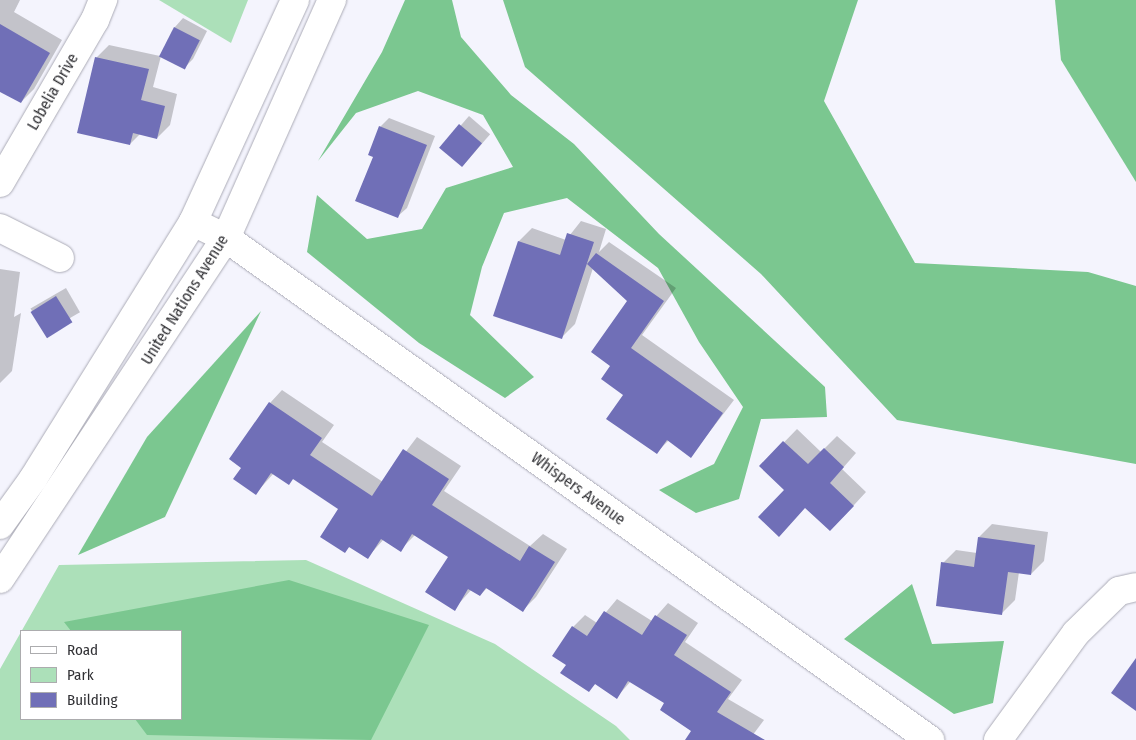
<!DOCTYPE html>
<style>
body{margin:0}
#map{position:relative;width:1136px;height:740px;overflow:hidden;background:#f4f4fd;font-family:"Fira Sans Condensed",sans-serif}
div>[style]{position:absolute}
.green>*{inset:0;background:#ace0b9}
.forest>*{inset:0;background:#7bc790}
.shadow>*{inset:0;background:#0003;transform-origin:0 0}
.building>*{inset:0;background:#706fb7;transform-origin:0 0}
.roads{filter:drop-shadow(0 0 1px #ababb6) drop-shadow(0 0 1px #ababb6)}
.minor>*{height:28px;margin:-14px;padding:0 14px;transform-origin:14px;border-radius:14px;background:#fff}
span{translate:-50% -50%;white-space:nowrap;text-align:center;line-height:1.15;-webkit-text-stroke:5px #fff;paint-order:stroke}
.street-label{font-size:16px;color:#303034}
.legend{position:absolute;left:20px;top:630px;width:162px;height:90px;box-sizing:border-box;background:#fff;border:1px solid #acacae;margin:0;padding:6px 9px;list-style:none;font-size:15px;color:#303034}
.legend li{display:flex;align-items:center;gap:10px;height:25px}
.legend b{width:25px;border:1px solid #acacae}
</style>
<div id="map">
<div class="green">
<i style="clip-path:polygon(159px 0,248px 0,231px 43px)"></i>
<i style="clip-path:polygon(evenodd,306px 560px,495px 644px,616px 726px,630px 740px,0 740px,0 669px,59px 565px,306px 560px,21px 631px,181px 631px,181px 719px,21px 719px,21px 631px)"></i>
</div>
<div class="forest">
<i style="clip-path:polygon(405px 0,452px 0,461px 37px,511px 95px,574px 144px,659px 234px,825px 387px,827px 417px,761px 419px,739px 499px,696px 513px,659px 490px,714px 464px,743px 407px,699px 342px,658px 268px,567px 198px,504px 213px,482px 267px,470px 315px,534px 377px,505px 398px,419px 343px,307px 252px,317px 195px,367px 239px,422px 229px,446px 188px,513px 167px,483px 115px,418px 91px,356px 113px,318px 161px,382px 52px)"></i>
<i style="clip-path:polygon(503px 0,858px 0,824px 101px,915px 263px,1088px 272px,1136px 286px,1136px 464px,897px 420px,761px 274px,525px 67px)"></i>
<i style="clip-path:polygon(1055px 0,1136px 0,1136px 182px,1061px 60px)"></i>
<i style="clip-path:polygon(261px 311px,165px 517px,78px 555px,147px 437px)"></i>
<i style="clip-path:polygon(289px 580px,429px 625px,371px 740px,147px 735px,135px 719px,181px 719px,181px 631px,71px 631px,64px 622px)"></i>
<i style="clip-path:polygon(912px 584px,932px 644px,1004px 641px,993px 703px,954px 714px,844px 639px)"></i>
</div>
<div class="shadow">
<i style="clip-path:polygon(0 0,20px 0,14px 12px,62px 40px,34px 89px,21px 102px,0 90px)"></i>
<i style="clip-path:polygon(183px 18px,207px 31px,193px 59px,184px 68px,161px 56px,153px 87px,177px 94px,170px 125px,157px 138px,140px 134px,130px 144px,96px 58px,109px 45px,160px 56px,175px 27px)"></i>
<i style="left:469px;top:116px;width:28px;height:41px;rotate:41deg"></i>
<i style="clip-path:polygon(389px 118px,435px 136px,407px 208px,398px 216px,380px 127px)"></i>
<i style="clip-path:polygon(581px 221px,606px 229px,599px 252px,609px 242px,676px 288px,642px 335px,734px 400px,691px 456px,669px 440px,656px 453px,612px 365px,629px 301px,593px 268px,575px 324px,562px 337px,494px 315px,519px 241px,532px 228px,566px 240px)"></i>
<i style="clip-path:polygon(0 269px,20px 272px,14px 317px,21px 313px,12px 371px,0 383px)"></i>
<i style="left:66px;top:288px;width:28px;height:41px;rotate:60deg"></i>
<i style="clip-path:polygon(282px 390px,334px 425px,322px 442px,383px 482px,417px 437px,461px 466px,444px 491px,530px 546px,543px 534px,567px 549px,536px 597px,523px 610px,487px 588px,480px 595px,472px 589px,454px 609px,450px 557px,415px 535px,400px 550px,384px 539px,367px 558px,350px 546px,345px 552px,340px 509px,294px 478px,274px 473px,256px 493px,243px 468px,270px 403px)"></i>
<i style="clip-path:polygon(797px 429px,821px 452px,837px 436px,856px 453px,842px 469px,866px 492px,843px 517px,786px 490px,761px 466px)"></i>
<i style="clip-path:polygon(992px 524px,1048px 532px,1044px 561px,1031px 574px,1019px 572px,1015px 600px,1002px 613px,943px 563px,956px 550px,977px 553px,979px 537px)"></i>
<i style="clip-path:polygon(617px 599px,652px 621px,668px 603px,698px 623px,685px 642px,742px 680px,728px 699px,764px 720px,749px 740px,686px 740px,693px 731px,665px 703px,631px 681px,617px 697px,596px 683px,589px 690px,567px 665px,573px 627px,585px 615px,597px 623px)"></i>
</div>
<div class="building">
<i style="clip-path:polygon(0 24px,50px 53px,21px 103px,0 92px)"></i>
<i style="left:174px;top:27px;width:29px;height:33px;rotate:27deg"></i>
<i style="clip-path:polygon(95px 57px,149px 69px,141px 100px,165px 106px,157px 139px,133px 133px,130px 145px,77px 133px)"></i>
<i style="left:459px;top:124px;width:30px;height:31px;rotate:40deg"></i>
<i style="clip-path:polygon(379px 126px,427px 145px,398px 218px,355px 201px,373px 157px,368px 155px)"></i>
<i style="clip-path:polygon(567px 233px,594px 242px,562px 339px,493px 316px,518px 241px,560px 255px)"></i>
<i style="clip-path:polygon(596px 253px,664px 301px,631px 348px,723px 413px,691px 458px,667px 440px,657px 454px,606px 419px,623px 395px,601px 379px,610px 366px,591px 352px,627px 301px,587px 264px)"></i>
<i style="left:56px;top:296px;width:31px;height:30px;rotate:58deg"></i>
<i style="clip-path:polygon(269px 402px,322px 438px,310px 455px,372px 496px,403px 449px,449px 479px,432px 505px,520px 561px,529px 546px,555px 562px,523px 612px,486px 588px,480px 596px,468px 589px,455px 611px,425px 592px,448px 557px,412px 534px,401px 552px,381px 539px,368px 559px,349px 547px,345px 553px,320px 537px,338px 509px,293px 479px,289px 485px,271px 473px,256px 495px,233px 479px,241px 468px,229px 459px)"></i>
<i style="clip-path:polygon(783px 441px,808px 464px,824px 448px,844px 467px,830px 483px,854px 506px,830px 531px,805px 508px,779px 537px,758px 517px,784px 490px,759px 466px)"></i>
<i style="clip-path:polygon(978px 537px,1035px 545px,1031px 575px,1008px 572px,1002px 615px,936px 606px,941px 562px,974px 567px)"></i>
<i style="clip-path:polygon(604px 611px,642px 635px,655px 615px,687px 635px,674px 655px,731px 692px,717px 712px,765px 740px,685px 740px,691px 731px,660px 710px,664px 703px,628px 681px,617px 699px,595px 684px,589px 692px,560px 673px,566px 665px,552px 656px,572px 626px,587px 636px)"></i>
<i style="clip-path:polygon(1136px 658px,1136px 711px,1111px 693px)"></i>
</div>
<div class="roads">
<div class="minor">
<i style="left:0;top:183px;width:189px;rotate:-59.8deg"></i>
<i style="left:95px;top:20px;width:22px;rotate:-68deg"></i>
<i style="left:193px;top:222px;width:37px;rotate:26deg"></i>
<i style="left:226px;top:238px;width:865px;rotate:35.49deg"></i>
<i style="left:0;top:228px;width:67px;rotate:26.6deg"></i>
<i style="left:0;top:525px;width:57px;rotate:-54.3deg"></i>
<i style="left:33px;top:479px;width:303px;rotate:-58.1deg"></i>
<i style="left:193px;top:222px;width:244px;rotate:-65.3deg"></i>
<i style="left:0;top:579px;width:409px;rotate:-56.5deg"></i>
<i style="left:226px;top:238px;width:261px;rotate:-66deg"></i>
<i style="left:998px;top:740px;width:132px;rotate:-53.9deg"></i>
<i style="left:1076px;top:633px;width:60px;rotate:-44.3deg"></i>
<i style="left:1119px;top:591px;width:17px;rotate:-13deg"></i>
</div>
</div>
<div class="street-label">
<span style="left:53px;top:92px;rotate:-60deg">Lobelia Drive</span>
<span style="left:185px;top:300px;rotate:-58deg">United Nations Avenue</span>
<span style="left:578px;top:489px;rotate:36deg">Whispers Avenue</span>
</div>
<ul class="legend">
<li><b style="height:6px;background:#fff"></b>Road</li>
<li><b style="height:14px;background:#ace0b9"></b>Park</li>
<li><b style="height:14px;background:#706fb7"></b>Building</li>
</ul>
</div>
